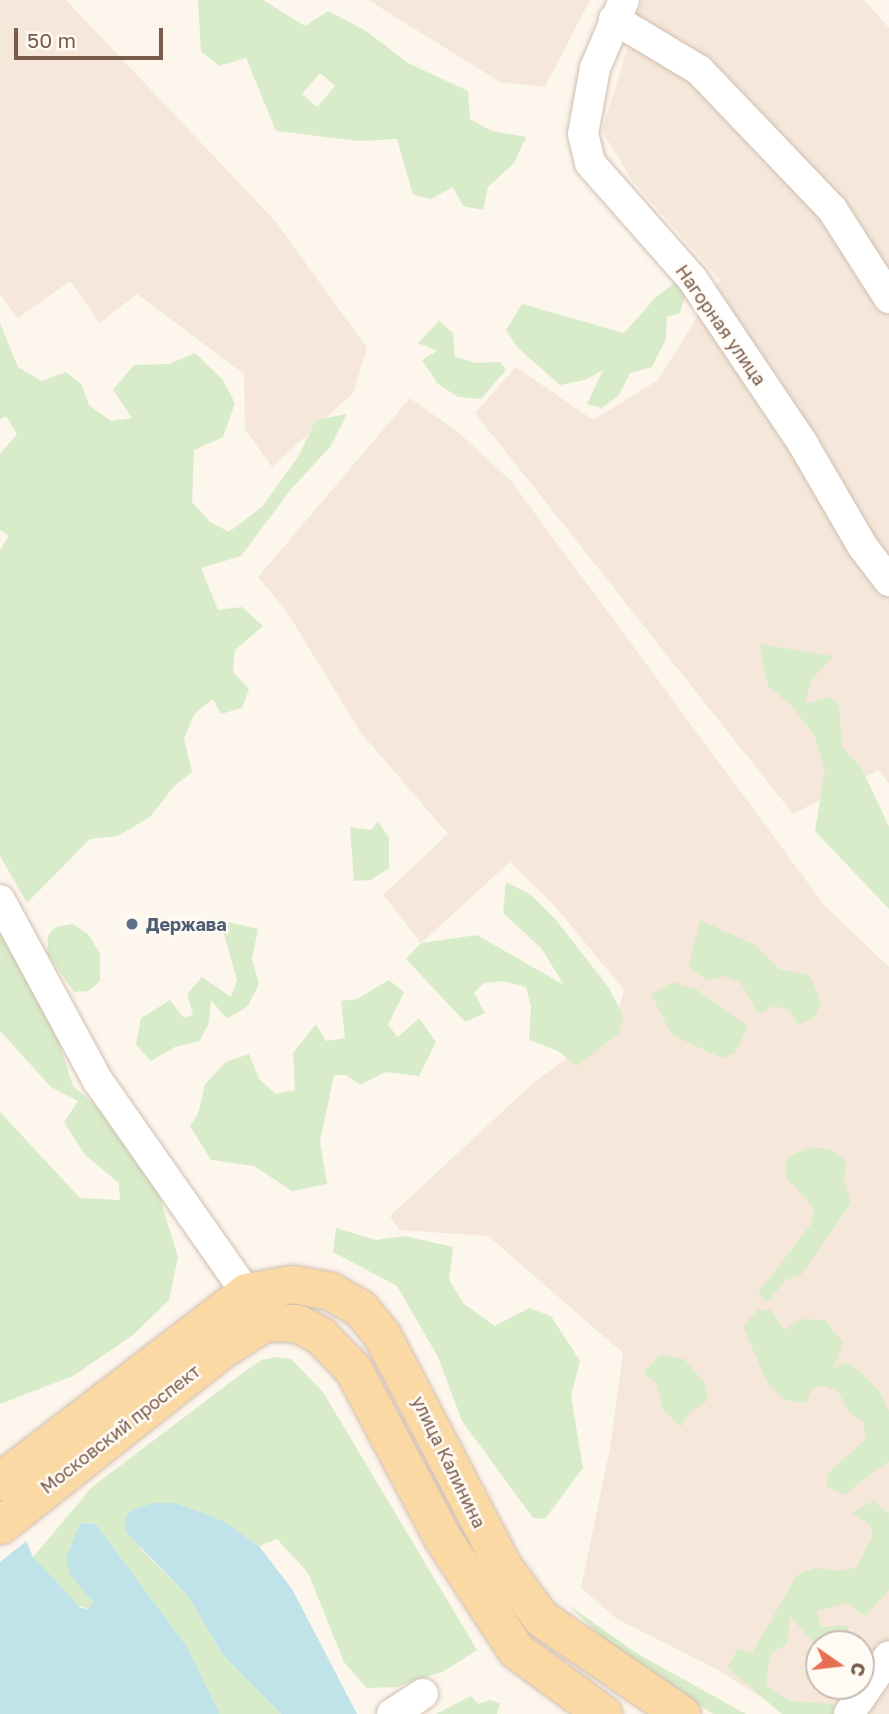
<!DOCTYPE html>
<meta charset="utf-8">
<style>
body{margin:0}
#map{position:relative;width:889px;height:1714px;overflow:hidden;background:#fdf6ec;font-family:"Golos Text",sans-serif}
div>[style]{position:absolute}
.residential>*{inset:0;background:#f5e8da}
.green>*{inset:0;background:#d8ecc9}
.water>*{inset:0;background:#bfe3e8}
.pier>*{inset:0;background:#fdf6ec}
.roads{filter:drop-shadow(0 0 2px #d1beb0) drop-shadow(0 0 2px #d1beb0)}
.minor>*{height:30px;margin:-15px;padding:0 15px;transform-origin:15px;border-radius:15px;background:#fff}
.major>*{height:37px;margin:-18.5px;padding:0 18.5px;transform-origin:18.5px;border-radius:18.5px;background:#fbd9a5}
.dots>*{width:19px;height:19px;translate:-50% -50%;box-sizing:border-box;border:4px solid #fffaf3;border-radius:50%}
span{translate:-50% -50%;white-space:nowrap;text-align:center;line-height:1.15;-webkit-text-stroke:5px #fffaf3;paint-order:stroke}
.street-label{font-size:18px;color:#7a5c4d}
.service-label{font-size:18px;color:#4e5e75;font-weight:700}
.left{translate:0 -50%;text-align:left}
.north{position:absolute;left:805px;top:1630px;width:70px;height:70px;box-sizing:border-box;background:#fffaf3;border:2px solid #cabbb1;border-radius:50%;rotate:104deg;font-size:19px;font-weight:700;line-height:28px;text-align:center;color:#7a5c4d}
.north::after{content:'';display:block;margin:auto;width:24px;height:32px;background:#e76f51;clip-path:polygon(50% 0,100% 100%,50% 72%,0 100%)}
.scale{position:absolute;left:14px;top:28px;width:149px;height:32px;box-sizing:border-box;border:4px solid #7a5c4d;border-top:0;padding-left:9px;font-size:21px;line-height:24px;white-space:nowrap;color:#7a5c4d;-webkit-text-stroke:5px #fffaf3;paint-order:stroke}
</style>
<div id="map">
<div class="residential">
<i style="clip-path:polygon(0 0,66px 0,276px 222px,367px 348px,353px 393px,272px 467px,245px 429px,244px 374px,137px 294px,100px 323px,70px 281px,18px 318px,0 294px)"></i>
<i style="clip-path:polygon(368px 0,590px 0,545px 87px,500px 82px)"></i>
<i style="clip-path:polygon(642px 0,864px 0,889px 28px,889px 784px,878px 770px,793px 814px,475px 413px,516px 367px,593px 420px,658px 380px,720px 280px,631px 179px,602px 131px)"></i>
<i style="clip-path:polygon(evenodd,410px 398px,458px 432px,511px 481px,825px 906px,889px 967px,889px 1714px,787px 1714px,718px 1670px,617px 1619px,581px 1588px,610px 1448px,623px 1353px,488px 1236px,399px 1230px,390px 1216px,531px 1085px,616px 1020px,624px 990px,554px 905px,510px 862px,421px 943px,383px 895px,448px 834px,361px 733px,285px 609px,258px 577px,410px 398px,819px 1644px,861px 1644px,861px 1686px,819px 1686px,819px 1644px)"></i>
</div>
<div class="green">
<i style="clip-path:polygon(evenodd,198px 0,263px 0,305px 26px,328px 11px,366px 31px,408px 63px,468px 91px,470px 119px,492px 131px,526px 137px,514px 163px,488px 187px,483px 210px,463px 206px,453px 187px,431px 199px,413px 195px,397px 139px,359px 141px,276px 131px,246px 58px,219px 66px,201px 51px,198px 0,320px 73px,335px 86px,317px 107px,302px 94px,320px 73px)"></i>
<i style="clip-path:polygon(681px 278px,687px 290px,680px 313px,667px 317px,666px 339px,652px 367px,630px 373px,619px 395px,602px 408px,587px 404px,603px 370px,585px 380px,560px 385px,518px 348px,506px 330px,522px 304px,624px 333px,655px 298px)"></i>
<i style="clip-path:polygon(439px 321px,453px 333px,455px 357px,476px 363px,500px 362px,506px 370px,481px 399px,458px 397px,438px 384px,422px 360px,437px 351px,418px 343px)"></i>
<i style="clip-path:polygon(0 323px,18px 367px,42px 381px,66px 372px,81px 384px,89px 405px,111px 421px,132px 418px,113px 390px,134px 365px,169px 364px,195px 353px,223px 380px,235px 403px,223px 437px,194px 450px,192px 502px,210px 522px,229px 532px,262px 507px,298px 457px,316px 420px,347px 414px,330px 447px,292px 488px,241px 556px,201px 568px,218px 610px,242px 607px,263px 626px,235px 650px,233px 672px,249px 689px,242px 708px,221px 714px,213px 699px,195px 713px,184px 738px,192px 772px,174px 786px,151px 816px,118px 836px,90px 839px,27px 903px,0 856px,0 550px,9px 536px,0 530px,0 454px,17px 434px,6px 416px,0 419px)"></i>
<i style="clip-path:polygon(759px 644px,833px 656px,811px 681px,805px 704px,828px 697px,839px 703px,842px 746px,862px 769px,889px 827px,889px 909px,815px 831px,825px 769px,814px 735px,791px 705px,768px 686px)"></i>
<i style="clip-path:polygon(378px 821px,389px 838px,389px 868px,371px 880px,354px 881px,350px 827px,371px 830px)"></i>
<i style="clip-path:polygon(506px 882px,531px 895px,556px 920px,609px 988px,623px 1016px,619px 1033px,577px 1066px,558px 1051px,529px 1040px,531px 1007px,526px 987px,502px 981px,484px 983px,474px 993px,485px 1013px,465px 1022px,406px 959px,421px 943px,477px 935px,564px 985px,541px 948px,503px 913px)"></i>
<i style="clip-path:polygon(220px 920px,258px 929px,252px 959px,259px 984px,248px 1006px,227px 1019px,211px 1000px,209px 1022px,200px 1041px,175px 1047px,151px 1061px,136px 1045px,141px 1018px,170px 1000px,184px 1018px,193px 1015px,187px 994px,202px 977px,231px 997px,237px 980px)"></i>
<i style="clip-path:polygon(700px 920px,755px 945px,779px 969px,810px 976px,821px 1003px,814px 1018px,798px 1025px,789px 1010px,774px 1006px,758px 1014px,741px 983px,725px 976px,709px 981px,688px 968px)"></i>
<i style="clip-path:polygon(0 924px,53px 1023px,73px 1086px,112px 1120px,138px 1153px,159px 1195px,178px 1257px,169px 1300px,133px 1335px,73px 1376px,0 1404px,0 1112px,80px 1198px,120px 1200px,119px 1183px,85px 1155px,64px 1122px,78px 1101px,51px 1087px,0 1031px)"></i>
<i style="clip-path:polygon(72px 924px,88px 934px,100px 954px,100px 981px,89px 991px,74px 992px,47px 953px,48px 936px,55px 927px)"></i>
<i style="clip-path:polygon(389px 980px,404px 992px,388px 1025px,398px 1037px,419px 1018px,436px 1042px,419px 1076px,385px 1072px,361px 1085px,346px 1075px,334px 1075px,320px 1141px,327px 1184px,292px 1191px,254px 1166px,211px 1160px,190px 1126px,198px 1114px,205px 1084px,226px 1062px,249px 1054px,259px 1079px,276px 1094px,295px 1090px,293px 1053px,316px 1024px,326px 1041px,345px 1038px,341px 1001px,357px 999px)"></i>
<i style="clip-path:polygon(673px 982px,697px 990px,748px 1026px,735px 1053px,722px 1058px,672px 1035px,651px 994px)"></i>
<i style="clip-path:polygon(809px 1147px,829px 1149px,846px 1160px,844px 1181px,851px 1203px,801px 1275px,786px 1280px,767px 1302px,758px 1293px,811px 1224px,814px 1208px,786px 1177px,786px 1158px)"></i>
<i style="clip-path:polygon(336px 1228px,376px 1240px,405px 1236px,453px 1247px,449px 1280px,464px 1304px,495px 1326px,529px 1308px,551px 1316px,580px 1361px,571px 1396px,583px 1468px,545px 1519px,533px 1518px,462px 1421px,438px 1357px,397px 1286px,333px 1252px)"></i>
<i style="clip-path:polygon(757px 1310px,771px 1310px,784px 1330px,802px 1319px,825px 1320px,843px 1342px,834px 1368px,846px 1362px,861px 1373px,879px 1391px,889px 1411px,889px 1461px,843px 1495px,826px 1485px,829px 1472px,865px 1440px,864px 1423px,850px 1413px,838px 1392px,825px 1386px,813px 1388px,805px 1403px,785px 1400px,767px 1382px,743px 1327px)"></i>
<i style="clip-path:polygon(660px 1355px,684px 1359px,705px 1383px,708px 1400px,690px 1412px,681px 1427px,662px 1408px,657px 1384px,643px 1373px)"></i>
<i style="clip-path:polygon(276px 1357px,291px 1359px,323px 1392px,477px 1650px,444px 1671px,397px 1687px,367px 1688px,344px 1662px,308px 1573px,277px 1539px,259px 1546px,222px 1520px,175px 1503px,140px 1548px,188px 1596px,223px 1655px,281px 1714px,220px 1714px,187px 1647px,96px 1524px,80px 1523px,76px 1534px,85px 1589px,93px 1602px,89px 1609px,72px 1603px,33px 1557px,92px 1487px,244px 1372px,262px 1360px)"></i>
<i style="clip-path:polygon(873px 1501px,889px 1513px,889px 1590px,865px 1616px,846px 1603px,817px 1611px,821px 1627px,847px 1626px,853px 1644px,816px 1646px,790px 1616px,787px 1644px,770px 1654px,766px 1686px,790px 1701px,833px 1704px,834px 1714px,782px 1714px,727px 1667px,738px 1649px,752px 1653px,797px 1575px,815px 1568px,841px 1571px,857px 1567px,873px 1534px,869px 1524px,852px 1513px)"></i>
<i style="clip-path:polygon(567px 1604px,638px 1654px,746px 1714px,713px 1714px,626px 1660px)"></i>
<i style="clip-path:polygon(471px 1696px,478px 1704px,490px 1700px,500px 1703px,497px 1714px,436px 1714px)"></i>
</div>
<div class="water">
<i style="clip-path:polygon(0 1480px,33px 1557px,81px 1608px,89px 1609px,93px 1602px,70px 1574px,66px 1559px,80px 1523px,96px 1524px,187px 1647px,220px 1714px,0 1714px)"></i>
<i style="clip-path:polygon(153px 1503px,175px 1503px,222px 1520px,259px 1546px,292px 1589px,357px 1714px,281px 1714px,223px 1655px,188px 1596px,125px 1531px,126px 1517px,132px 1510px)"></i>
</div>
<div class="pier">
<i style="clip-path:polygon(0 1477px,29px 1539px,0 1562px)"></i>
</div>
<div class="roads">
<div class="minor">
<i style="left:624px;top:0;width:74px;rotate:113.1deg"></i>
<i style="left:595px;top:68px;width:67px;rotate:100.3deg"></i>
<i style="left:583px;top:134px;width:30px;rotate:76deg"></i>
<i style="left:590px;top:163px;width:156px;rotate:48.6deg"></i>
<i style="left:693px;top:280px;width:197px;rotate:56.1deg"></i>
<i style="left:803px;top:444px;width:119px;rotate:59.8deg"></i>
<i style="left:863px;top:547px;width:43px;rotate:52.6deg"></i>
<i style="left:614px;top:19px;width:99px;rotate:31deg"></i>
<i style="left:699px;top:70px;width:192px;rotate:46.3deg"></i>
<i style="left:832px;top:209px;width:106px;rotate:57.4deg"></i>
<i style="left:0;top:900px;width:206px;rotate:61.6deg"></i>
<i style="left:98px;top:1081px;width:258px;rotate:55deg"></i>
<i style="left:392px;top:1714px;width:37px;rotate:-33deg"></i>
<i style="left:849px;top:1714px;width:70px;rotate:-55.4deg"></i>
</div>
<div class="major">
<i style="left:0;top:1481px;width:310px;rotate:-37.5deg"></i>
<i style="left:246px;top:1292px;width:47px;rotate:-9.9deg"></i>
<i style="left:292px;top:1284px;width:39px;rotate:10deg"></i>
<i style="left:330px;top:1291px;width:34px;rotate:30deg"></i>
<i style="left:360px;top:1308px;width:35px;rotate:51deg"></i>
<i style="left:382px;top:1335px;width:263px;rotate:62.4deg"></i>
<i style="left:504px;top:1568px;width:62px;rotate:53.5deg"></i>
<i style="left:541px;top:1618px;width:170px;rotate:34.4deg"></i>
<i style="left:0;top:1525px;width:283px;rotate:-38.4deg"></i>
<i style="left:222px;top:1349px;width:51px;rotate:-32.1deg"></i>
<i style="left:265px;top:1322px;width:32px;rotate:2deg"></i>
<i style="left:297px;top:1323px;width:27px;rotate:28deg"></i>
<i style="left:321px;top:1336px;width:46px;rotate:45.9deg"></i>
<i style="left:353px;top:1369px;width:190px;rotate:62.1deg"></i>
<i style="left:442px;top:1537px;width:135px;rotate:56.8deg"></i>
<i style="left:516px;top:1650px;width:108px;rotate:36.3deg"></i>
</div>
</div>
<div class="dots">
<i style="left:132px;top:924px;background:#5c6f8a"></i>
</div>
<div class="street-label">
<span style="left:721px;top:325px;rotate:55deg">Нагорная улица</span>
<span style="left:120px;top:1429px;rotate:-38deg">Московский проспект</span>
<span style="left:449px;top:1462px;rotate:64deg">улица Калинина</span>
</div>
<div class="service-label">
<span class="left" style="left:146px;top:924px">Держава</span>
</div>
<div class="north">С</div>
<div class="scale">50 m</div>
</div>
